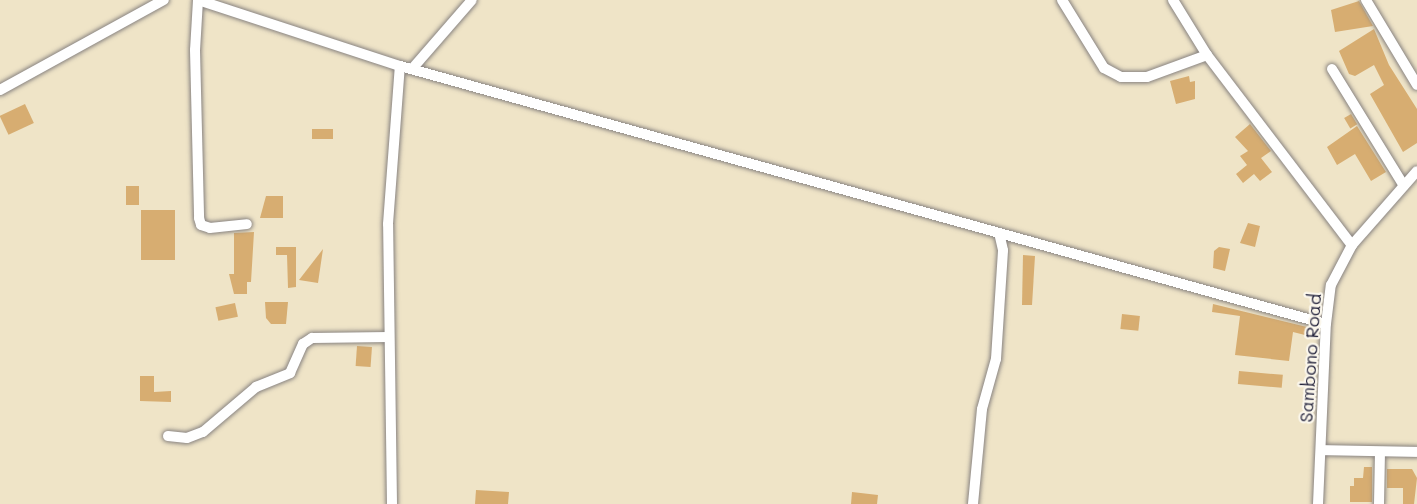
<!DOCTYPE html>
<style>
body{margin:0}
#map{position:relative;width:1417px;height:504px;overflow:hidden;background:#efe4c7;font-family:Mali,sans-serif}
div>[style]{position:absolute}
.building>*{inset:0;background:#d7ad71;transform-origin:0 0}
.roads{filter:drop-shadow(0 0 2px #888381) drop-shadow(0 0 2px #888381)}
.minor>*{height:10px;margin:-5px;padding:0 5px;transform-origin:5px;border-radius:5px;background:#fff}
span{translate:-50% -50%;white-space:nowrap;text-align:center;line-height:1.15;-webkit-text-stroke:4.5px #fbf7ec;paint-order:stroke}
.street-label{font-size:18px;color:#22223b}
</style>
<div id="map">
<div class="building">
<i style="clip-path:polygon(1359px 1px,1373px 26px,1335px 32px,1331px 10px)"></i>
<i style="clip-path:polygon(1374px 29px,1389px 65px,1417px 109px,1417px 143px,1403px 152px,1370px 94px,1384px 85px,1374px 65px,1355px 76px,1349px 74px,1339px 51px)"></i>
<i style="clip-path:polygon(1189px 76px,1190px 82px,1195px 81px,1195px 99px,1176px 104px,1170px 81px)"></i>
<i style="left:25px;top:104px;width:21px;height:28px;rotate:65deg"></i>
<i style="left:1351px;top:114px;width:12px;height:8px;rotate:59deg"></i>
<i style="clip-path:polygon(1250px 124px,1271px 151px,1261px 158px,1272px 172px,1260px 181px,1254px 174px,1243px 183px,1236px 174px,1247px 165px,1240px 156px,1248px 151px,1235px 137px)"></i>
<i style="clip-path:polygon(1357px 126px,1386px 172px,1371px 181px,1355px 154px,1337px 165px,1327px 147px)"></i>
<i style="left:333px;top:129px;width:10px;height:21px;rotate:90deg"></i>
<i style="left:126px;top:186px;width:13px;height:19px"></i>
<i style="clip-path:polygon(266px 196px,283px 196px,283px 218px,260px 218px)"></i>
<i style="left:141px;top:210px;width:34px;height:50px"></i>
<i style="clip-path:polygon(1248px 223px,1260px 226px,1255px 247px,1240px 243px)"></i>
<i style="clip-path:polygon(254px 232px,251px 282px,247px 282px,247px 294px,234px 294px,229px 274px,234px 274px,234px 233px)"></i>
<i style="clip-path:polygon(276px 247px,296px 247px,296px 287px,288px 288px,287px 255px,276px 255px)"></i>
<i style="clip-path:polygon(1219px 247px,1230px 249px,1225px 271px,1213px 268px,1214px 251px)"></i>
<i style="clip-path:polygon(323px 249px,318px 283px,299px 280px)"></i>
<i style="clip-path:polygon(1023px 255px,1035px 256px,1032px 305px,1022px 305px)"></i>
<i style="clip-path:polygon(265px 302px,288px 302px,286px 324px,271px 324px,266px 318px)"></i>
<i style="left:235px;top:303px;width:14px;height:20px;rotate:78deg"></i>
<i style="clip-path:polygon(1213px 304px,1307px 327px,1305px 335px,1293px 332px,1289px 361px,1235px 355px,1240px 316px,1212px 312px)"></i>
<i style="left:1122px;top:314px;width:18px;height:15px;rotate:6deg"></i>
<i style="left:357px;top:346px;width:15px;height:20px;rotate:4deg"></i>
<i style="left:1239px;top:371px;width:44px;height:13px;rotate:5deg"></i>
<i style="clip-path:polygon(140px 376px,154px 376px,154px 392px,171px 391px,171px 402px,140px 401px)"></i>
<i style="clip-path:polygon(1364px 467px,1372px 467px,1372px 502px,1350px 502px,1350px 486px,1354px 486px,1354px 478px,1363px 478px)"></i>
<i style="clip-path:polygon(1387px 469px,1412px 469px,1417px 478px,1414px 504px,1403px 504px,1403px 488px,1387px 488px)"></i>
<i style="clip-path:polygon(476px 490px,509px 492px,508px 504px,475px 504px)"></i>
<i style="clip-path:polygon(852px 492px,878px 495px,877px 504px,851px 504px)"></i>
</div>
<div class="roads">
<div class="minor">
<i style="left:198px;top:0;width:213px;rotate:18.1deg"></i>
<i style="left:400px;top:66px;width:961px;rotate:15.57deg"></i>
<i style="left:198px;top:0;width:50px;rotate:93.4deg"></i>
<i style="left:195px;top:50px;width:168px;rotate:88.6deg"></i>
<i style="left:199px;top:218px;width:7px;rotate:74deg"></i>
<i style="left:201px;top:225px;width:9px;rotate:18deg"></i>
<i style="left:210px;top:228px;width:37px;rotate:-6deg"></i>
<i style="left:1062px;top:0;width:80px;rotate:58.3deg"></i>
<i style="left:1104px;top:68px;width:19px;rotate:28deg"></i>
<i style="left:1121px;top:77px;width:26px"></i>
<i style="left:1147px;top:77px;width:64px;rotate:-20.1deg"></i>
<i style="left:1173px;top:0;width:65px;rotate:58.3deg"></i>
<i style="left:1207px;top:55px;width:239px;rotate:52.7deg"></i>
<i style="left:1366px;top:0;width:99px;rotate:59deg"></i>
<i style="left:412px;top:69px;width:91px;rotate:-49deg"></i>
<i style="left:1332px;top:69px;width:137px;rotate:58.4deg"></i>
<i style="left:0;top:90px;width:187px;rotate:-28.8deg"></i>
<i style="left:168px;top:436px;width:19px;rotate:6deg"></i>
<i style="left:187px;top:438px;width:17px;rotate:-21deg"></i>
<i style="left:203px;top:432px;width:70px;rotate:-40.3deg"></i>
<i style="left:256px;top:387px;width:37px;rotate:-22deg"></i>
<i style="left:290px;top:373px;width:32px;rotate:-66deg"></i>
<i style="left:303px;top:344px;width:11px;rotate:-34deg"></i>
<i style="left:312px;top:338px;width:77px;rotate:-0.7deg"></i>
<i style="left:1321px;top:450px;width:96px;rotate:1.2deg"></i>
<i style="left:392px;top:504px;width:280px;rotate:-90.8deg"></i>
<i style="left:388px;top:224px;width:158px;rotate:-85.7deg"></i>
<i style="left:973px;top:504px;width:95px;rotate:-84.6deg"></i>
<i style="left:982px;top:409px;width:52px;rotate:-74.4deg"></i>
<i style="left:996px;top:359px;width:109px;rotate:-86.3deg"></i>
<i style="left:1003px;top:250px;width:17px;rotate:-103deg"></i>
<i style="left:1318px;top:504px;width:180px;rotate:-87.5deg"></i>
<i style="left:1326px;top:324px;width:39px;rotate:-83deg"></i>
<i style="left:1331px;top:285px;width:45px;rotate:-62.3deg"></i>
<i style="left:1352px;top:245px;width:98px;rotate:-48.7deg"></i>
<i style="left:1379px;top:504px;width:52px;rotate:-88.9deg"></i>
</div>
</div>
<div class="street-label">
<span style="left:1310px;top:358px;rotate:-86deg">Sambono Road</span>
</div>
</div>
